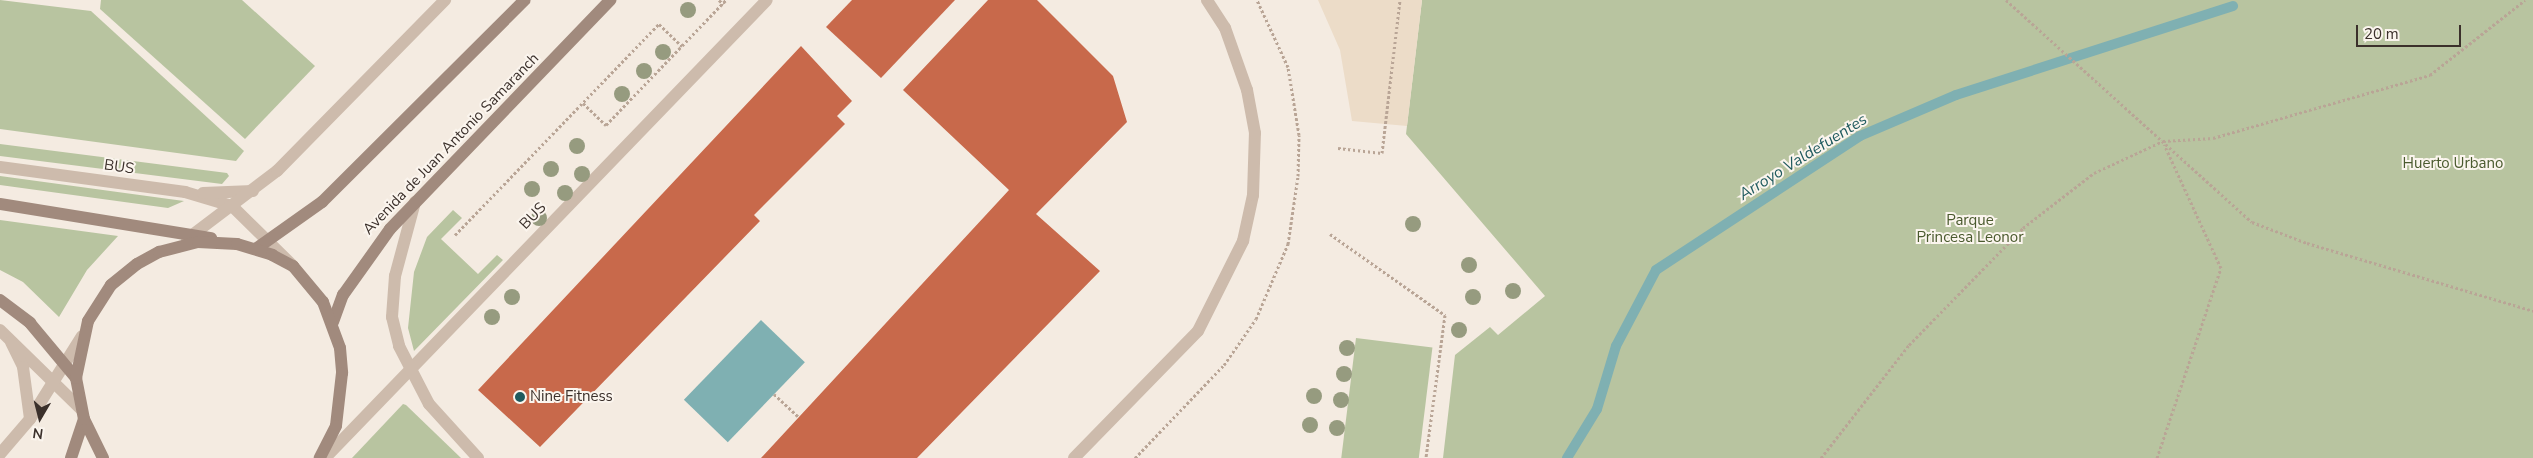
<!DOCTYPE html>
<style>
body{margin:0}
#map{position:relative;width:2533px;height:458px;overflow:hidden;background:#f4ebe1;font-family:"Nunito Sans",sans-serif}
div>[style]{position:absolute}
.green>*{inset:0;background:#b8c4a0;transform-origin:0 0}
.plaza>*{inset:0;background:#ecdcc8}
.water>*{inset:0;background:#7fb0b2;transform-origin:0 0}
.stream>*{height:10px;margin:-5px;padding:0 5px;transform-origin:5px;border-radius:5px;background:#7fb0b2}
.building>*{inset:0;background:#c8694b}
.path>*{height:3px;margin-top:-1.5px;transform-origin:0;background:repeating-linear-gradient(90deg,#b9a596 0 2.5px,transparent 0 5px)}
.lane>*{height:12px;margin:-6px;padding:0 6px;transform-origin:6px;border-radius:6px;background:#cdbbac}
.street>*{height:12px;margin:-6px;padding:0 6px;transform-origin:6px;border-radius:6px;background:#cdbbac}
.secondary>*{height:12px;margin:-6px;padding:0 6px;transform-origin:6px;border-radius:6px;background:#a18a7d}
.trees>*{width:16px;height:16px;margin:-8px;border-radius:50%;background:#969b7f}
.dots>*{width:14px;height:14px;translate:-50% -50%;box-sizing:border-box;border:2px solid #fbf5ee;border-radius:50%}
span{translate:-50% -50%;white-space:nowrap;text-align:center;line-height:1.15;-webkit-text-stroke:4px #fbf5ee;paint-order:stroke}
.street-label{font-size:15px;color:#3b302b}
.park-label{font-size:15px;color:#4a5a2e}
.poi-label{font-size:15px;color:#3b302b}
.left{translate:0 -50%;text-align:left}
.water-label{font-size:16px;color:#1f5a5e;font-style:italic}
.north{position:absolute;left:15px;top:393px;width:50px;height:50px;-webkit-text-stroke:4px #fbf5ee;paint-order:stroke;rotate:188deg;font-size:14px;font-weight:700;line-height:20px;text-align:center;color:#3b302b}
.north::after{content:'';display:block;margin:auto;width:18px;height:22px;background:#3b302b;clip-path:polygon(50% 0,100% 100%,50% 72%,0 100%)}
.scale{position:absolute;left:2356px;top:25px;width:105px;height:22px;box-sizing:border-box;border:2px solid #3b302b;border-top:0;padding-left:6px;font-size:15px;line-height:18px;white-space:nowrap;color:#3b302b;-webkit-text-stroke:4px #fbf5ee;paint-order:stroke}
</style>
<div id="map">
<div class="green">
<i style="clip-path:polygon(0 0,91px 11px,244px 151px,236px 161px,0 129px)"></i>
<i style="clip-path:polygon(101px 0,242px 0,315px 66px,245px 139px,100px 9px)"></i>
<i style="clip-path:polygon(1422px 0,2533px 0,2533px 458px,1443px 458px,1455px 355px,1490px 327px,1498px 335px,1545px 296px,1406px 134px)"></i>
<i style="clip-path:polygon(0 144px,227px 173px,229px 176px,222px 184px,0 156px)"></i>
<i style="clip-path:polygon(0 176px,169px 199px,184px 201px,168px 208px,0 185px)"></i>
<i style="clip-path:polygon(453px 210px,462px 218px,441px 239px,478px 274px,497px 255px,503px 260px,414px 351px,408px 328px,414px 272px,427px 237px)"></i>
<i style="clip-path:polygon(0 220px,118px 236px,87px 270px,59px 317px,23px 282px,0 270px)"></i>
<i style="left:1356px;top:338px;width:77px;height:121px;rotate:7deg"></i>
<i style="clip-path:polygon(403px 404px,406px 405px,461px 458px,352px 458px)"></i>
</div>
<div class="plaza">
<i style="clip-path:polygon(1318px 0,1422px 0,1407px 126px,1352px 121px,1340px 50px)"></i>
</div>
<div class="water">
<i style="left:761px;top:320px;width:61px;height:111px;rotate:44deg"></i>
</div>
<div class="stream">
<i style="left:1567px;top:458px;width:57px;rotate:-58.5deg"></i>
<i style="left:1597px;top:409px;width:66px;rotate:-73.2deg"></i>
<i style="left:1616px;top:346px;width:86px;rotate:-62.2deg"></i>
<i style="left:1656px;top:270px;width:244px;rotate:-33.3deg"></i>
<i style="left:1860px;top:136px;width:104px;rotate:-23.1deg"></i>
<i style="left:1956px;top:95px;width:291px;rotate:-17.8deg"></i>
</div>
<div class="building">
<i style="clip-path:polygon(852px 0,955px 0,881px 78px,826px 27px)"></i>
<i style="clip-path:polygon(988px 0,1037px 0,1113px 76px,1127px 122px,1036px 214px,1100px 271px,917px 458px,761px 458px,1009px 190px,903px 90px)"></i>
<i style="clip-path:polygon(801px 46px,852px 101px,837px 116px,845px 124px,754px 215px,760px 221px,540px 447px,478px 390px)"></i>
</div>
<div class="path">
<i style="left:719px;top:0;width:6px;rotate:45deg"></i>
<i style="left:2006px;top:0;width:331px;rotate:42.1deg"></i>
<i style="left:2252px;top:222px;width:59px;rotate:20.9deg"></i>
<i style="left:2307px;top:243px;width:236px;rotate:16.7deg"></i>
<i style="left:583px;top:103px;width:32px;rotate:44deg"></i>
<i style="left:606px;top:125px;width:173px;rotate:-46.2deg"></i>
<i style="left:1338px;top:148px;width:44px;rotate:6.5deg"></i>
<i style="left:1382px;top:153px;width:154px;rotate:-83.3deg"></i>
<i style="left:1330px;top:234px;width:141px;rotate:35.2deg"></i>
<i style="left:1445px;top:315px;width:144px;rotate:97.6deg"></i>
<i style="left:455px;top:235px;width:293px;rotate:-46deg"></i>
<i style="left:659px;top:24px;width:32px;rotate:44deg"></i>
<i style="left:774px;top:394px;width:34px;rotate:43deg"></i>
<i style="left:1135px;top:458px;width:129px;rotate:-46.3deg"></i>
<i style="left:1224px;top:365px;width:56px;rotate:-55.2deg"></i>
<i style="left:1256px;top:319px;width:82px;rotate:-66.9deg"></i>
<i style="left:1288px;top:244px;width:69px;rotate:-81.6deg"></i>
<i style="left:1298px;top:176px;width:41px;rotate:-88.6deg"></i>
<i style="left:1299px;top:135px;width:69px;rotate:-99.2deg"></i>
<i style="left:1288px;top:67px;width:74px;rotate:-114.8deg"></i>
<i style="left:1821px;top:458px;width:143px;rotate:-52.1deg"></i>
<i style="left:1909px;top:345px;width:163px;rotate:-45.7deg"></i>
<i style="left:2023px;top:228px;width:90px;rotate:-37.8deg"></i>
<i style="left:2094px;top:173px;width:76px;rotate:-24.9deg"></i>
<i style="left:2163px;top:141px;width:50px;rotate:-3.4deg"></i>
<i style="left:2213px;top:138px;width:226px;rotate:-16.2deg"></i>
<i style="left:2430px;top:75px;width:121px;rotate:-38.3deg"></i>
<i style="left:2157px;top:458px;width:200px;rotate:-71.4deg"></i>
<i style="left:2221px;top:268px;width:136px;rotate:-114.7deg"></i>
</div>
<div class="lane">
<i style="left:0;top:167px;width:187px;rotate:7.7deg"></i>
<i style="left:185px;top:192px;width:49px;rotate:16.6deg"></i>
<i style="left:232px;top:206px;width:86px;rotate:44.5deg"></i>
<i style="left:203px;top:193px;width:50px;rotate:-2.3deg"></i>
<i style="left:187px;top:239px;width:113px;rotate:-37.1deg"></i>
<i style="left:277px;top:171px;width:240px;rotate:-45.5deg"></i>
<i style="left:0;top:330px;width:113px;rotate:44.3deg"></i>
<i style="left:11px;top:342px;width:28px;rotate:64deg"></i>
<i style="left:23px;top:367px;width:52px;rotate:82.3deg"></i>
<i style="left:0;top:454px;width:46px;rotate:-49.4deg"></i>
<i style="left:30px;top:419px;width:98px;rotate:-57.9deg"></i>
<i style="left:325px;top:458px;width:636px;rotate:-46.02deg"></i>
</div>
<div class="street">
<i style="left:415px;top:202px;width:77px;rotate:105.1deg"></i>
<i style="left:395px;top:276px;width:41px;rotate:94.2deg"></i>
<i style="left:392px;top:317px;width:30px;rotate:76deg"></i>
<i style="left:399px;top:346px;width:65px;rotate:62.7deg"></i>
<i style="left:429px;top:404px;width:73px;rotate:47.8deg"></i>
<i style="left:1074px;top:458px;width:177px;rotate:-45.7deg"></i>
<i style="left:1198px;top:331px;width:101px;rotate:-63.4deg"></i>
<i style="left:1243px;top:241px;width:47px;rotate:-77.7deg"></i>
<i style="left:1253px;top:195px;width:62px;rotate:-88.2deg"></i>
<i style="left:1255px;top:133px;width:44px;rotate:-100.5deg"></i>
<i style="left:1247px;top:90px;width:66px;rotate:-109.5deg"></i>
<i style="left:1225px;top:28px;width:33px;rotate:-123deg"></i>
</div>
<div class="secondary">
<i style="left:0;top:204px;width:214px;rotate:9.2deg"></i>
<i style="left:257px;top:248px;width:80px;rotate:-35.3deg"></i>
<i style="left:322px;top:202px;width:286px;rotate:-44.9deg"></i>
<i style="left:0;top:300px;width:38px;rotate:37deg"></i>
<i style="left:30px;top:323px;width:72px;rotate:50.1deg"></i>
<i style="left:333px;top:322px;width:29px;rotate:-70deg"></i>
<i style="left:343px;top:295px;width:81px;rotate:-54.5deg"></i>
<i style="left:390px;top:229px;width:318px;rotate:-46.1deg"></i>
<i style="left:71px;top:458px;width:41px;rotate:-71.6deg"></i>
<i style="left:103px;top:458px;width:43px;rotate:-116deg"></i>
<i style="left:84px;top:419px;width:42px;rotate:-101deg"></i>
<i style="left:76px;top:378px;width:58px;rotate:-78.1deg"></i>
<i style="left:88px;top:321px;width:43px;rotate:-57.4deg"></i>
<i style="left:111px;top:285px;width:33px;rotate:-39deg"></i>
<i style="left:137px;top:264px;width:25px;rotate:-29deg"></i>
<i style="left:159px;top:252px;width:40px;rotate:-14.4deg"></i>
<i style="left:198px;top:242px;width:39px;rotate:3deg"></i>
<i style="left:237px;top:244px;width:37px;rotate:17deg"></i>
<i style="left:272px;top:255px;width:24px;rotate:28deg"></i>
<i style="left:293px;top:266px;width:47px;rotate:50.2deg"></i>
<i style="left:323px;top:302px;width:49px;rotate:69.7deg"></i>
<i style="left:340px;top:348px;width:25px;rotate:85deg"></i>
<i style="left:342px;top:373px;width:53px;rotate:96.5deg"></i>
<i style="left:336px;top:426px;width:36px;rotate:117deg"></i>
</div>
<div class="trees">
<i style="left:688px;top:10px"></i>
<i style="left:663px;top:52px"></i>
<i style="left:644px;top:71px"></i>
<i style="left:622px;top:94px"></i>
<i style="left:577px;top:146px"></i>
<i style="left:551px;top:169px"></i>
<i style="left:582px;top:174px"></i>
<i style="left:532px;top:189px"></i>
<i style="left:565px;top:193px"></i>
<i style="left:539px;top:218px"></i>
<i style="left:1413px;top:224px"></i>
<i style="left:1469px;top:265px"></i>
<i style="left:1513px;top:291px"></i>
<i style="left:512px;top:297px"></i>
<i style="left:1473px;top:297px"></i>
<i style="left:492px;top:317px"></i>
<i style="left:1459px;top:330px"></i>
<i style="left:1347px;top:348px"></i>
<i style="left:1344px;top:374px"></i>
<i style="left:1314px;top:396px"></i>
<i style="left:1341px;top:400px"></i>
<i style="left:1310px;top:425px"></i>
<i style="left:1337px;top:428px"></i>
</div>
<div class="dots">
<i style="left:520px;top:397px;background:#1f5a5e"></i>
</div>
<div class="street-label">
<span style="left:451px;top:144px;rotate:-46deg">Avenida de Juan Antonio Samaranch</span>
<span style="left:119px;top:167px;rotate:8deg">BUS</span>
<span style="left:533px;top:216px;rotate:-46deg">BUS</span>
</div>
<div class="park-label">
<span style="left:2453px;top:164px">Huerto Urbano</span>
<span style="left:1970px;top:229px">Parque<br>Princesa Leonor</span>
</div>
<div class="poi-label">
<span class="left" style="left:530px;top:397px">Nine Fitness</span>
</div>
<div class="water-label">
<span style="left:1803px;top:157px;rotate:-32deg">Arroyo Valdefuentes</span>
</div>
<div class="north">N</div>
<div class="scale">20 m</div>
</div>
